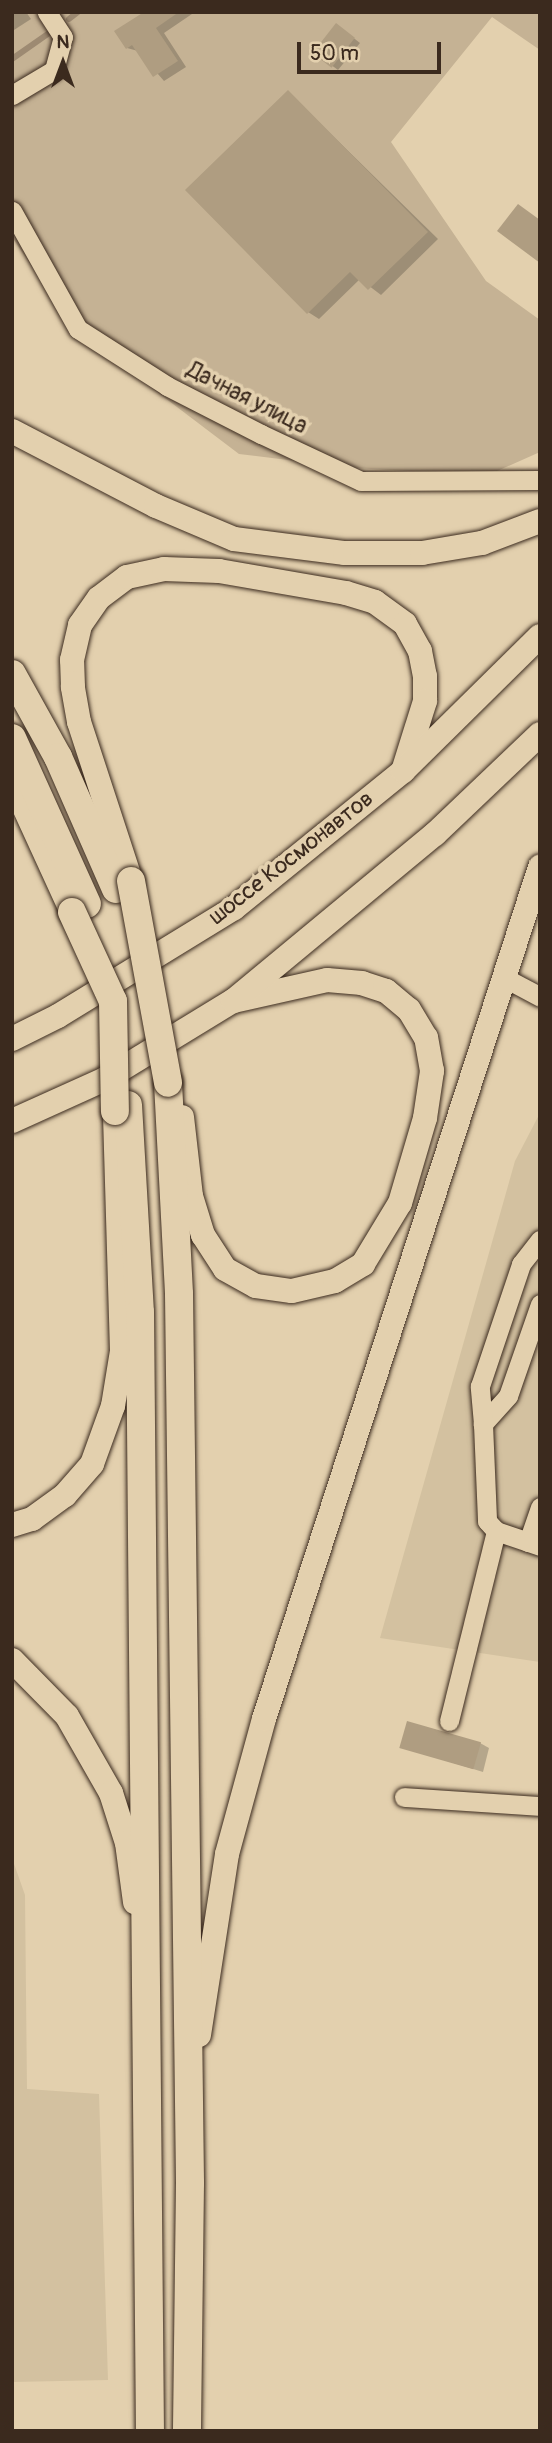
<!DOCTYPE html>
<meta charset="utf-8">
<style>
body{margin:0}
#map{position:relative;width:552px;height:2443px;overflow:hidden;background:#e3d0ae;font-family:Pangolin,sans-serif}
div>[style]{position:absolute}
.built>*{inset:0;background:#d3c1a0}
.green>*{inset:0;background:#c5b294}
.shadow>*{inset:0;background:#0003}
.stream>*{height:6px;margin:-3px;padding:0 3px;transform-origin:3px;border-radius:3px;background:#9d8a72}
.building>*{inset:0;background:#af9d81;transform-origin:0 0}
.roads{filter:drop-shadow(0 0 2px #3b2a1e) drop-shadow(0 0 2px #3b2a1e)}
.minor>*{height:19px;margin:-9.5px;padding:0 9.5px;transform-origin:9.5px;border-radius:9.5px;background:#e3d0ae}
.major>*{height:24px;margin:-12px;padding:0 12px;transform-origin:12px;border-radius:12px;background:#e3d0ae}
.highway>*{height:28px;margin:-14px;padding:0 14px;transform-origin:14px;border-radius:14px;background:#e3d0ae}
.bridges{filter:drop-shadow(0 0 2px #3b2a1e) drop-shadow(0 0 2px #3b2a1e)}
.highway-bridge>*{height:28px;margin:-14px;padding:0 14px;transform-origin:14px;border-radius:14px;background:#e3d0ae}
span{translate:-50% -50%;white-space:nowrap;text-align:center;line-height:1.15;-webkit-text-stroke:7px #e3d0ae;paint-order:stroke}
.street-label{font-size:23px;color:#3b2a1e}
.frame{position:absolute;inset:0;border:14px solid #3b2a1e;pointer-events:none}
.north{position:absolute;left:28px;top:28px;width:70px;height:70px;-webkit-text-stroke:5px #e3d0ae;paint-order:stroke;rotate:0deg;font-size:19px;font-weight:700;line-height:28px;text-align:center;color:#3b2a1e}
.north::after{content:'';display:block;margin:auto;width:24px;height:32px;background:#3b2a1e;clip-path:polygon(50% 0,100% 100%,50% 72%,0 100%)}
.scale{position:absolute;left:297px;top:42px;width:144px;height:32px;box-sizing:border-box;border:4px solid #3b2a1e;border-top:0;padding-left:9px;font-size:21px;line-height:24px;white-space:nowrap;color:#3b2a1e;-webkit-text-stroke:5px #e3d0ae;paint-order:stroke}
</style>
<div id="map">
<div class="built">
<i style="clip-path:polygon(540px 1113px,540px 1662px,380px 1638px,515px 1161px)"></i>
<i style="clip-path:polygon(12px 1858px,25px 1895px,27px 2089px,99px 2094px,108px 2380px,12px 2382px)"></i>
</div>
<div class="green">
<i style="clip-path:polygon(12px 12px,540px 12px,540px 50px,492px 17px,391px 142px,486px 281px,540px 320px,540px 452px,488px 475px,352px 468px,239px 454px,74px 329px,12px 237px)"></i>
</div>
<div class="shadow">
<i style="clip-path:polygon(12px 12px,26px 12px,31px 19px,14px 30px)"></i>
<i style="clip-path:polygon(147px 12px,192px 14px,164px 33px,186px 67px,164px 81px,138px 51px,127px 48px)"></i>
<i style="clip-path:polygon(342px 29px,360px 43px,338px 70px,315px 53px)"></i>
<i style="clip-path:polygon(288px 92px,438px 239px,381px 295px,360px 279px,319px 319px,308px 312px)"></i>
<i style="clip-path:polygon(480px 1743px,489px 1748px,483px 1772px,402px 1747px)"></i>
</div>
<div class="stream">
<i style="left:69px;top:19px;width:11px;rotate:-38deg"></i>
<i style="left:12px;top:59px;width:49px;rotate:-35deg"></i>
</div>
<div class="building">
<i style="clip-path:polygon(144px 12px,179px 12px,156px 28px,178px 61px,153px 77px,132px 45px,126px 49px,114px 31px)"></i>
<i style="left:336px;top:23px;width:24px;height:38px;rotate:38deg"></i>
<i style="clip-path:polygon(288px 90px,428px 232px,368px 290px,350px 272px,307px 314px,185px 190px)"></i>
<i style="clip-path:polygon(518px 204px,540px 220px,540px 263px,497px 231px)"></i>
<i style="left:407px;top:1721px;width:77px;height:28px;rotate:16deg"></i>
</div>
<div class="roads">
<div class="minor">
<i style="left:12px;top:95px;width:49px;rotate:-30.8deg"></i>
<i style="left:54px;top:70px;width:34px;rotate:-75deg"></i>
<i style="left:63px;top:37px;width:30px;rotate:-123deg"></i>
<i style="left:12px;top:211px;width:135px;rotate:60.8deg"></i>
<i style="left:78px;top:329px;width:106px;rotate:32.6deg"></i>
<i style="left:167px;top:386px;width:106px;rotate:27.1deg"></i>
<i style="left:261px;top:434px;width:110px;rotate:25.2deg"></i>
<i style="left:361px;top:481px;width:179px;rotate:-0.3deg"></i>
<i style="left:505px;top:978px;width:40px;rotate:28deg"></i>
<i style="left:540px;top:1304px;width:97px;rotate:109.2deg"></i>
<i style="left:508px;top:1396px;width:38px;rotate:132deg"></i>
<i style="left:483px;top:1424px;width:97px;rotate:87.6deg"></i>
<i style="left:487px;top:1521px;width:13px;rotate:48deg"></i>
<i style="left:496px;top:1531px;width:46px;rotate:18.8deg"></i>
<i style="left:483px;top:1424px;width:38px;rotate:-95deg"></i>
<i style="left:480px;top:1386px;width:129px;rotate:-71.4deg"></i>
<i style="left:521px;top:1264px;width:31px;rotate:-52deg"></i>
<i style="left:528px;top:1542px;width:37px;rotate:-71deg"></i>
<i style="left:449px;top:1721px;width:196px;rotate:-76.1deg"></i>
<i style="left:404px;top:1797px;width:136px;rotate:3.8deg"></i>
</div>
<div class="major">
<i style="left:12px;top:431px;width:162px;rotate:27.5deg"></i>
<i style="left:156px;top:506px;width:85px;rotate:22.9deg"></i>
<i style="left:234px;top:539px;width:112px;rotate:7.2deg"></i>
<i style="left:345px;top:553px;width:77px"></i>
<i style="left:422px;top:553px;width:61px;rotate:-9.5deg"></i>
<i style="left:482px;top:543px;width:62px;rotate:-20.8deg"></i>
<i style="left:12px;top:781px;width:144px;rotate:65.4deg"></i>
<i style="left:131px;top:881px;width:167px;rotate:-108.1deg"></i>
<i style="left:79px;top:722px;width:36px;rotate:-100deg"></i>
<i style="left:73px;top:687px;width:27px;rotate:-92deg"></i>
<i style="left:72px;top:660px;width:36px;rotate:-77deg"></i>
<i style="left:80px;top:625px;width:33px;rotate:-55deg"></i>
<i style="left:99px;top:598px;width:35px;rotate:-37deg"></i>
<i style="left:127px;top:577px;width:38px;rotate:-12deg"></i>
<i style="left:164px;top:569px;width:55px;rotate:2.1deg"></i>
<i style="left:219px;top:571px;width:129px;rotate:9.8deg"></i>
<i style="left:346px;top:593px;width:30px;rotate:17deg"></i>
<i style="left:375px;top:602px;width:37px;rotate:36deg"></i>
<i style="left:405px;top:624px;width:31px;rotate:61deg"></i>
<i style="left:420px;top:651px;width:25px;rotate:79deg"></i>
<i style="left:425px;top:676px;width:25px;rotate:90deg"></i>
<i style="left:425px;top:701px;width:73px;rotate:107.4deg"></i>
<i style="left:12px;top:1039px;width:51px;rotate:-26.6deg"></i>
<i style="left:58px;top:1016px;width:206px;rotate:-31.5deg"></i>
<i style="left:234px;top:908px;width:218px;rotate:-39deg"></i>
<i style="left:403px;top:771px;width:192px;rotate:-44.6deg"></i>
<i style="left:182px;top:1117px;width:80px;rotate:83.5deg"></i>
<i style="left:191px;top:1196px;width:41px;rotate:72.9deg"></i>
<i style="left:203px;top:1235px;width:40px;rotate:57.1deg"></i>
<i style="left:225px;top:1269px;width:35px;rotate:29deg"></i>
<i style="left:256px;top:1286px;width:36px;rotate:8deg"></i>
<i style="left:292px;top:1291px;width:44px;rotate:-13.1deg"></i>
<i style="left:335px;top:1281px;width:33px;rotate:-31deg"></i>
<i style="left:363px;top:1264px;width:71px;rotate:-58.8deg"></i>
<i style="left:400px;top:1203px;width:89px;rotate:-73.6deg"></i>
<i style="left:425px;top:1118px;width:48px;rotate:-81.5deg"></i>
<i style="left:432px;top:1071px;width:34px;rotate:-100deg"></i>
<i style="left:426px;top:1038px;width:33px;rotate:-121deg"></i>
<i style="left:409px;top:1010px;width:30px;rotate:-140deg"></i>
<i style="left:386px;top:991px;width:25px;rotate:-162deg"></i>
<i style="left:362px;top:983px;width:35px;rotate:-175deg"></i>
<i style="left:327px;top:980px;width:96px;rotate:167.4deg"></i>
<i style="left:12px;top:1121px;width:102px;rotate:-24.3deg"></i>
<i style="left:105px;top:1079px;width:150px;rotate:-31.4deg"></i>
<i style="left:233px;top:1001px;width:262px;rotate:-39.6deg"></i>
<i style="left:435px;top:834px;width:145px;rotate:-43.6deg"></i>
<i style="left:12px;top:1525px;width:21px;rotate:-17deg"></i>
<i style="left:32px;top:1519px;width:41px;rotate:-36deg"></i>
<i style="left:65px;top:1495px;width:41px;rotate:-48.9deg"></i>
<i style="left:92px;top:1464px;width:62px;rotate:-70.1deg"></i>
<i style="left:113px;top:1406px;width:56px;rotate:-80.7deg"></i>
<i style="left:122px;top:1351px;width:240px;rotate:-91.7deg"></i>
<i style="left:12px;top:1660px;width:78px;rotate:45.5deg"></i>
<i style="left:67px;top:1716px;width:89px;rotate:60.3deg"></i>
<i style="left:111px;top:1793px;width:52px;rotate:72.3deg"></i>
<i style="left:127px;top:1843px;width:60px;rotate:82.3deg"></i>
<i style="left:199px;top:2035px;width:183px;rotate:-81.2deg"></i>
<i style="left:227px;top:1854px;width:140px;rotate:-74.7deg"></i>
<i style="left:264px;top:1719px;width:896px;rotate:-72.05deg"></i>
</div>
<div class="highway">
<i style="left:12px;top:674px;width:95px;rotate:61deg"></i>
<i style="left:58px;top:757px;width:144px;rotate:66.3deg"></i>
<i style="left:12px;top:738px;width:182px;rotate:65.7deg"></i>
<i style="left:168px;top:1083px;width:211px;rotate:87deg"></i>
<i style="left:179px;top:1294px;width:889px;rotate:89.29deg"></i>
<i style="left:190px;top:2183px;width:248px;rotate:90.7deg"></i>
<i style="left:128px;top:1105px;width:207px;rotate:86.7deg"></i>
<i style="left:140px;top:1312px;width:1119px;rotate:89.49deg"></i>
</div>
</div>
<div class="bridges">
<div class="highway-bridge">
<i style="left:131px;top:881px;width:205px;rotate:79.6deg"></i>
<i style="left:72px;top:912px;width:98px;rotate:65.3deg"></i>
<i style="left:113px;top:1001px;width:110px;rotate:89deg"></i>
</div>
</div>
<div class="street-label">
<span style="left:247px;top:398px;rotate:27deg">Дачная улица</span>
<span style="left:291px;top:858px;rotate:-38deg">шоссе Космонавтов</span>
</div>
<div class="frame"></div>
<div class="north">N</div>
<div class="scale">50 m</div>
</div>
